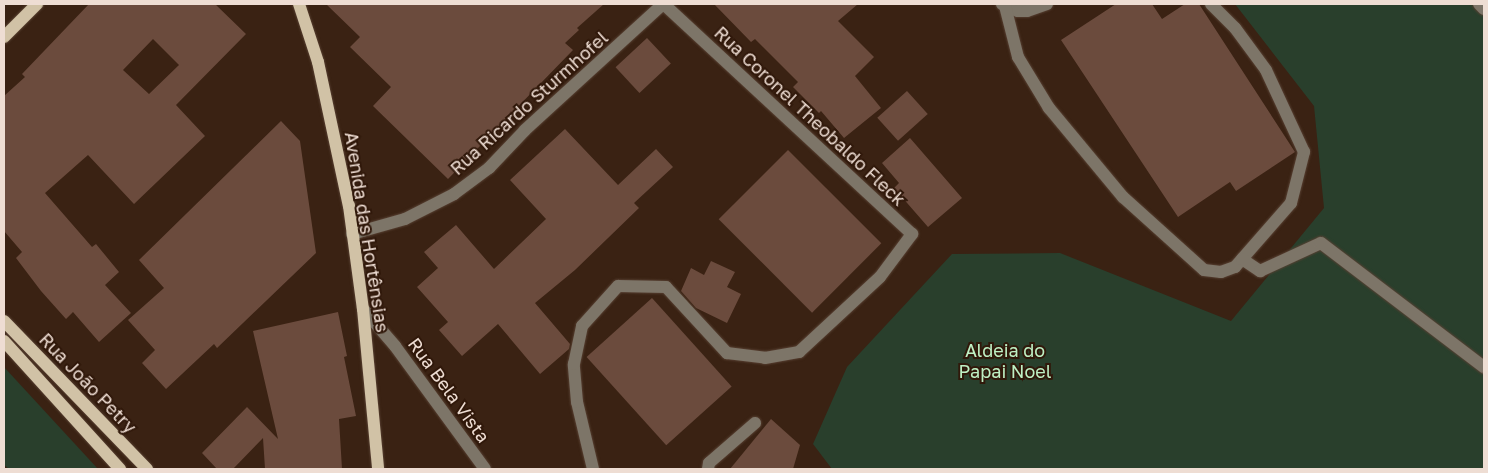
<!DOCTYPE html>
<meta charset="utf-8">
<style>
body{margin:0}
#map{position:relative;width:1488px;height:473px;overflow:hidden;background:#3a2213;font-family:"Golos Text",sans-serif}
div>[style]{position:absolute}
.green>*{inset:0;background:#293f2c}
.building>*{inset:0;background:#6b4b3d;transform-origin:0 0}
.roads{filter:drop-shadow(0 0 1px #574032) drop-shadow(0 0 1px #574032)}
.minor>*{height:12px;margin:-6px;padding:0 6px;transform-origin:6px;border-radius:6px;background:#7d7568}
.major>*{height:12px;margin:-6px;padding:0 6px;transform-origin:6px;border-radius:6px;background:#d1c2a6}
span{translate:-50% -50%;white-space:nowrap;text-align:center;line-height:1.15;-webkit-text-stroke:4px #30180a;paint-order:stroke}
.street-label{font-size:18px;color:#eeddd3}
.park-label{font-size:18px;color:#bef0c4}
.frame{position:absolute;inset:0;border:5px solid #eeddd3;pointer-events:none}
</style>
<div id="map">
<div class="green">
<i style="clip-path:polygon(1235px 4px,1484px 4px,1484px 469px,832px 469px,813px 444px,847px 367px,952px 254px,1060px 253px,1231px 321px,1324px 208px,1314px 106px)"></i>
<i style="clip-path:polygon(4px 367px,98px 469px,9px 469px,4px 465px)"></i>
</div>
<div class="building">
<i style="clip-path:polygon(evenodd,89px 4px,215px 4px,246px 34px,176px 105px,205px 136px,134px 204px,88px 155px,45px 193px,92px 247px,96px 244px,119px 272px,105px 285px,131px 313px,99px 342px,73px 312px,66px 319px,41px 291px,16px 258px,22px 252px,4px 231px,4px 96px,25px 77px,22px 74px,89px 4px,153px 39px,179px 65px,149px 94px,123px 70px,153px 39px)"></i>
<i style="clip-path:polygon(326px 4px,604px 4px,577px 28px,579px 30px,565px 43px,573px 50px,448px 179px,373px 106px,391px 87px,350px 47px,360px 37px)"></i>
<i style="clip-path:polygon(714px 4px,858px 4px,838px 21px,874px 57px,855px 76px,881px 108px,844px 138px,821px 111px,819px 113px,793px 87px,798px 82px,755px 39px,751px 42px)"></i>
<i style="clip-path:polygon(1116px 4px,1152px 4px,1162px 19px,1185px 4px,1199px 4px,1295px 152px,1236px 191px,1230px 182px,1178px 217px,1061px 40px)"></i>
<i style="left:647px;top:38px;width:35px;height:43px;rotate:47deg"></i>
<i style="left:907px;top:91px;width:31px;height:40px;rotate:48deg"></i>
<i style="clip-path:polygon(281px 121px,300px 141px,316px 253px,217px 348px,214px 344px,166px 389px,142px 363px,155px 350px,128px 320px,164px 288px,139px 260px)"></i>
<i style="clip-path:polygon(565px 129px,618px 185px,656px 149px,673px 167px,634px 203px,639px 208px,575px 270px,535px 303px,570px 344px,569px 349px,540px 374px,498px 324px,462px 356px,439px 330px,448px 322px,417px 287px,438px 268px,424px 252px,456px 225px,494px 269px,546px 219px,510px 180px)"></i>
<i style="clip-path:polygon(910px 138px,962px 198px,928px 227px,894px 188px,899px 183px,882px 163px)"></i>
<i style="left:788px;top:150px;width:132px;height:98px;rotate:45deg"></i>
<i style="clip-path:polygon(711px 261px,735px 272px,727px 287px,741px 294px,727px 323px,696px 308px,681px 291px,691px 268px,704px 275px)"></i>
<i style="left:652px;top:298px;width:119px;height:88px;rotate:48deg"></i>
<i style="clip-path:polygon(338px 312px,347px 356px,344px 357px,356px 416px,339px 419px,342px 469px,265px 469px,263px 438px,233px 469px,217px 469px,202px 453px,247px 407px,278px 439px,253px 331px)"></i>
<i style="clip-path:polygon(771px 419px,800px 445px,793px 469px,730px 469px)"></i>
</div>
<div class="roads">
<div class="minor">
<i style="left:1002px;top:4px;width:17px;rotate:24deg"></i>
<i style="left:1018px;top:11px;width:9px"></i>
<i style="left:1027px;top:11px;width:21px;rotate:-19deg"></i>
<i style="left:1479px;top:4px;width:7px;rotate:45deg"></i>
<i style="left:1005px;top:6px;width:53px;rotate:75.7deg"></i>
<i style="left:1018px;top:57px;width:60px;rotate:58.7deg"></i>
<i style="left:1049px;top:108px;width:116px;rotate:50.3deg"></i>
<i style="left:1123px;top:197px;width:109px;rotate:42deg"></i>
<i style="left:1204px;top:270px;width:17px;rotate:7deg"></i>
<i style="left:1221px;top:272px;width:15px;rotate:-20deg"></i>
<i style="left:1235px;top:267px;width:85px;rotate:-48.8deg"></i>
<i style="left:1291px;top:203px;width:53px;rotate:-75.7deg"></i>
<i style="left:1304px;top:152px;width:90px;rotate:-114.9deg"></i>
<i style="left:1266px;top:70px;width:52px;rotate:-126.4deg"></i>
<i style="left:1235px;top:28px;width:34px;rotate:-135deg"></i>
<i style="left:352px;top:234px;width:55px;rotate:-15.8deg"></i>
<i style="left:405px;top:219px;width:55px;rotate:-27deg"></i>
<i style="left:454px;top:194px;width:44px;rotate:-36.6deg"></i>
<i style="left:489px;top:168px;width:52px;rotate:-46.5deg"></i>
<i style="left:525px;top:130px;width:187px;rotate:-42.4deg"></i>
<i style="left:1242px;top:259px;width:22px;rotate:34deg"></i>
<i style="left:1260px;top:271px;width:67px;rotate:-24.7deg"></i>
<i style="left:1321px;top:243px;width:205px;rotate:37.3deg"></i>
<i style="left:363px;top:309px;width:49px;rotate:49.1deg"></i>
<i style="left:395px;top:346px;width:152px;rotate:53.8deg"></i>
<i style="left:593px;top:469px;width:69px;rotate:-103.4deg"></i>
<i style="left:577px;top:402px;width:38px;rotate:-95deg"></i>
<i style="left:574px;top:364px;width:39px;rotate:-78deg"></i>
<i style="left:582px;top:326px;width:54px;rotate:-48deg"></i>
<i style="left:618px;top:286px;width:48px;rotate:1.2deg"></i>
<i style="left:666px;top:287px;width:90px;rotate:47.3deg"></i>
<i style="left:727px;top:353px;width:38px;rotate:7deg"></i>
<i style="left:765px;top:358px;width:35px;rotate:-10deg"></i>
<i style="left:799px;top:352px;width:110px;rotate:-42.8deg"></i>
<i style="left:880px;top:277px;width:54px;rotate:-53.3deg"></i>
<i style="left:912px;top:234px;width:338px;rotate:-137.2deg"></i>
<i style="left:708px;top:469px;width:6px;rotate:-81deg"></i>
<i style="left:709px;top:463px;width:61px;rotate:-41deg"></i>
</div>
<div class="major">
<i style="left:299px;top:4px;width:61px;rotate:71.9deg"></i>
<i style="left:318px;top:62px;width:147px;rotate:77.9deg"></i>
<i style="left:349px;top:206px;width:104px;rotate:82.3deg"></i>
<i style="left:363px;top:309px;width:161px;rotate:84.6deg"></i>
<i style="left:4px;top:37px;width:47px;rotate:-45deg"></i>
<i style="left:4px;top:321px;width:206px;rotate:46deg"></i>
<i style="left:4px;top:341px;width:173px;rotate:47.8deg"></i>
</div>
</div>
<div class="street-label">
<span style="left:529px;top:103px;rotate:-42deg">Rua Ricardo Sturmhofel</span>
<span style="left:810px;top:116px;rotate:43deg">Rua Coronel Theobaldo Fleck</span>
<span style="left:367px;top:232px;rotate:81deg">Avenida das Hortênsias</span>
<span style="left:88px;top:383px;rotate:46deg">Rua João Petry</span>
<span style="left:449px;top:390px;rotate:54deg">Rua Bela Vista</span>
</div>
<div class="park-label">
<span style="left:1005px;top:361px">Aldeia do<br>Papai Noel</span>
</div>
<div class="frame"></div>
</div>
